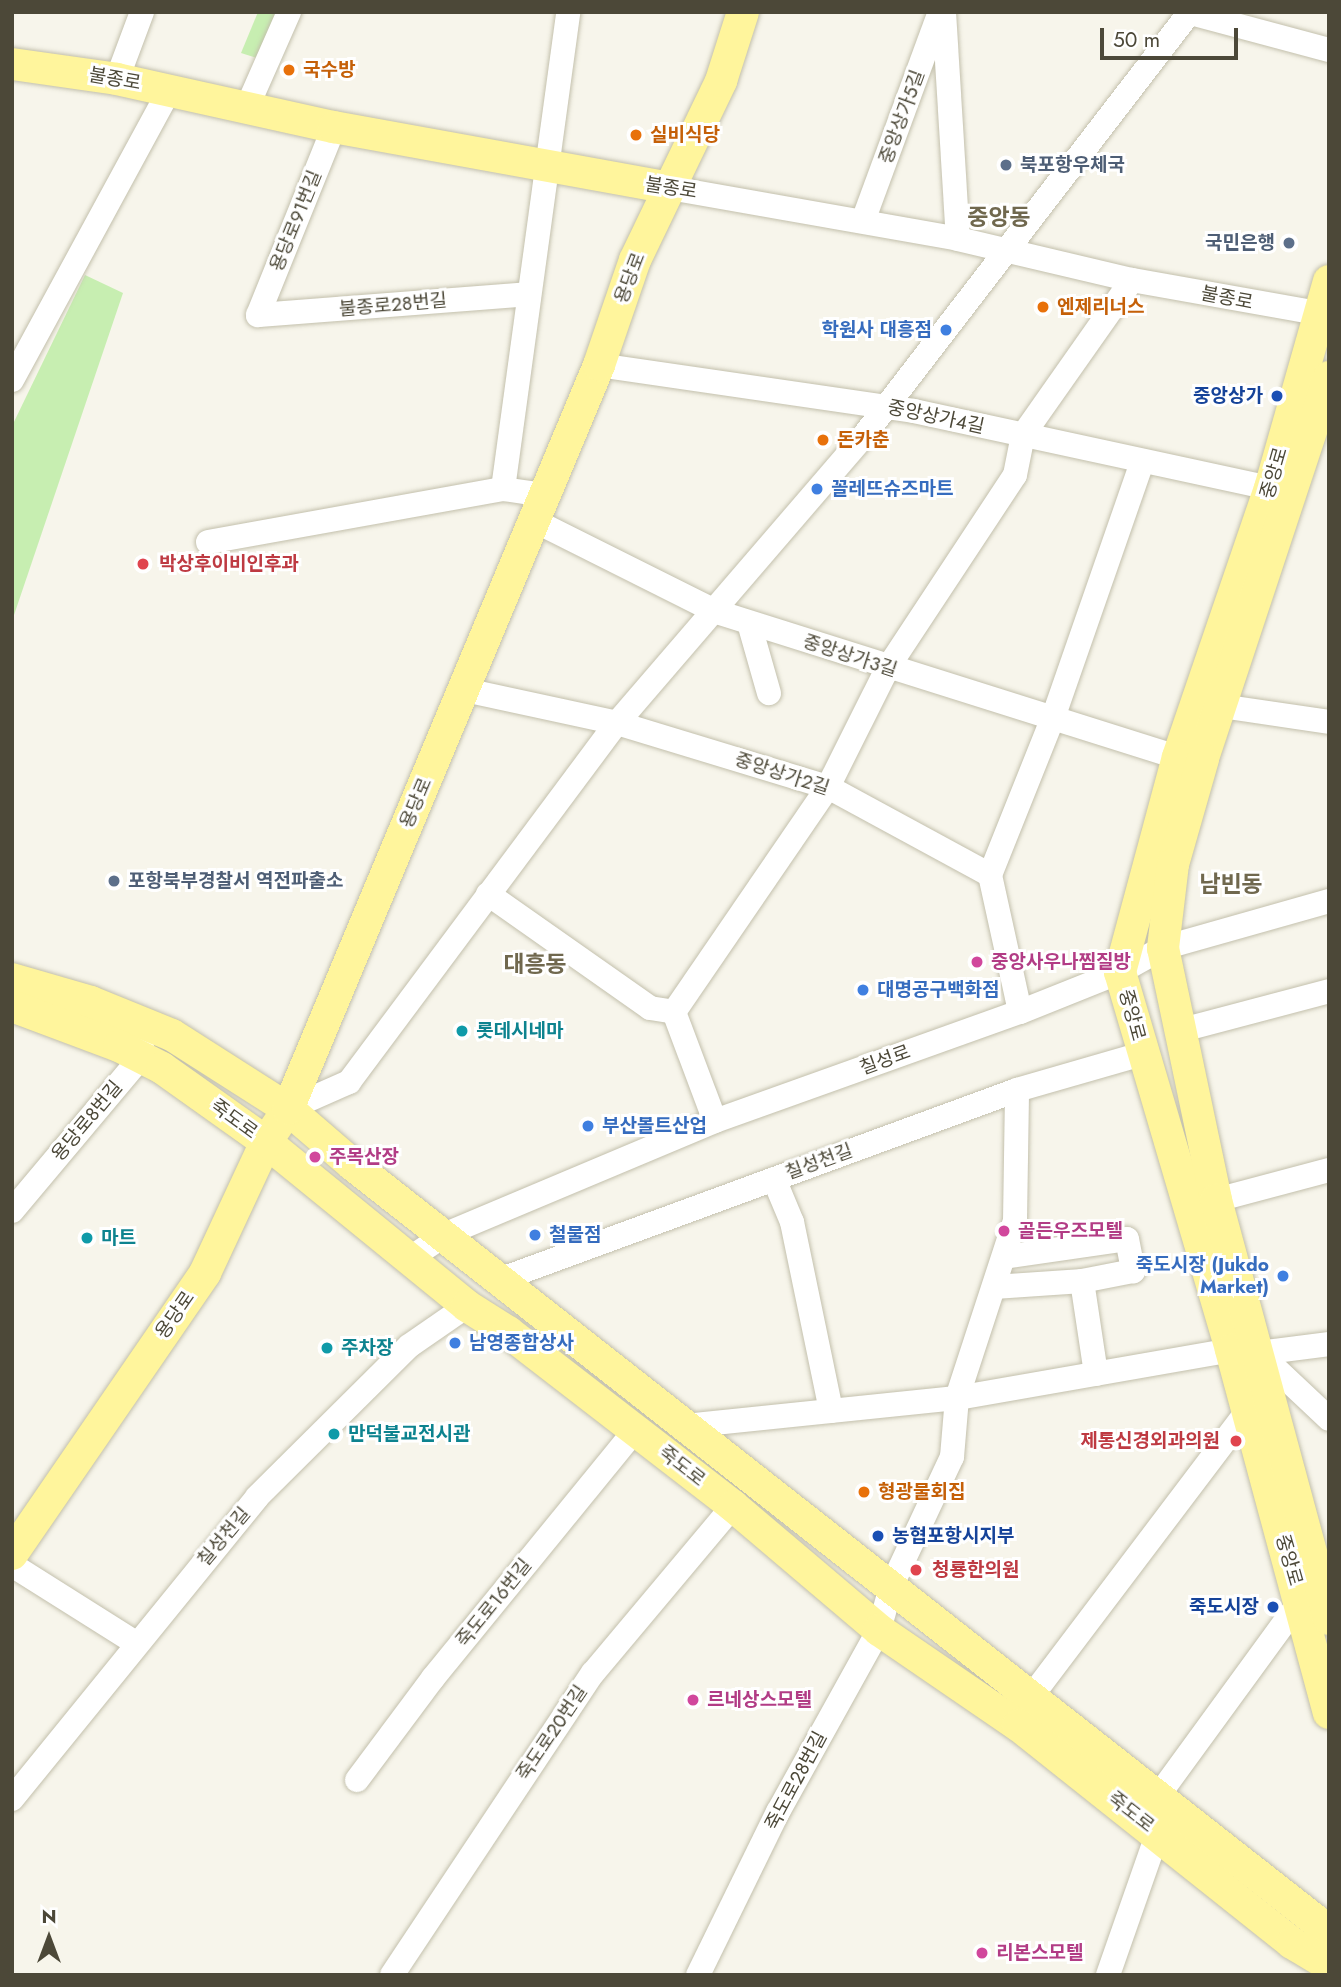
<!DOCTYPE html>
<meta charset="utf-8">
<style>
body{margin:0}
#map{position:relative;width:1341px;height:1987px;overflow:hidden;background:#f7f5eb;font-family:Jost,"Noto Sans KR",sans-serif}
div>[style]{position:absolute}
.green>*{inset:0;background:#c7eeb1}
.roads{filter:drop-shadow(0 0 2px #c3c0ac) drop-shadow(0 0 2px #c3c0ac)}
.minor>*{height:24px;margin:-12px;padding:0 12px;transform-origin:12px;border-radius:12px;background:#fff}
.major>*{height:32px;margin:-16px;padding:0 16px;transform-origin:16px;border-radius:16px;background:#fff59c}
.dots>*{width:19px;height:19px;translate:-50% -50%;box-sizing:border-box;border:4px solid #fff;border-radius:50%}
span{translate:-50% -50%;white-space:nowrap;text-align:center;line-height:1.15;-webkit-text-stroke:6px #fff;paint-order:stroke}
.food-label{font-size:19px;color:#c56008;font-weight:700}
.left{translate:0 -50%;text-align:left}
.street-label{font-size:19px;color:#4c4838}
.service-label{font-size:19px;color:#4e5e75;font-weight:700}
.right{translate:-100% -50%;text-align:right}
.shop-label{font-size:19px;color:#366cbe;font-weight:700}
.transit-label{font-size:19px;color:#164399;font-weight:700}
.health-label{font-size:19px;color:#be3a42;font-weight:700}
.hotel-label{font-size:19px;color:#b23c85;font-weight:700}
.culture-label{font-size:19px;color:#0d838f;font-weight:700}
.quarter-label{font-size:23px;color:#70684e;font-weight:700}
.frame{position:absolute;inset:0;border:14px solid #4c4838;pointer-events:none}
.north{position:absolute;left:14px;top:1903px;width:70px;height:70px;-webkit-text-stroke:5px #fff;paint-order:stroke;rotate:0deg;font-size:19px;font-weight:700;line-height:28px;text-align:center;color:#4c4838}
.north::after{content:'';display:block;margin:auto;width:24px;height:32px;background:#4c4838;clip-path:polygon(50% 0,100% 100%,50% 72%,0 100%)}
.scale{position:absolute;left:1100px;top:28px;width:138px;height:32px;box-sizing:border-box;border:4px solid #4c4838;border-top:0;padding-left:9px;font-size:21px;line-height:24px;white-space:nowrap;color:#4c4838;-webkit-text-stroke:5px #fff;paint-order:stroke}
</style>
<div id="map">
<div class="green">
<i style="clip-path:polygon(258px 12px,277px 12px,257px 58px,241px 53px)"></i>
<i style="clip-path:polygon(85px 275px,123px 293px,12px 621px,12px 426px)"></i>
</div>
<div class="roads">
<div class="minor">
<i style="left:944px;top:12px;width:227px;rotate:86.5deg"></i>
<i style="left:1187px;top:12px;width:147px;rotate:15deg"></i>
<i style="left:117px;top:79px;width:72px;rotate:-69.5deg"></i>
<i style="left:248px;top:105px;width:102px;rotate:-66.2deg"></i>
<i style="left:334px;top:127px;width:203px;rotate:112deg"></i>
<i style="left:258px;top:315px;width:271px;rotate:-4.4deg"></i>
<i style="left:670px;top:188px;width:292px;rotate:10deg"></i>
<i style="left:958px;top:239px;width:179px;rotate:13.3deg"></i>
<i style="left:1132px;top:280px;width:200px;rotate:10.1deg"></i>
<i style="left:863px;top:221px;width:223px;rotate:-69.8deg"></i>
<i style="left:599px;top:365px;width:318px;rotate:8.3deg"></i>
<i style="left:914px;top:411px;width:364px;rotate:12.2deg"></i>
<i style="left:12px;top:380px;width:331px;rotate:-61.5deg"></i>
<i style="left:503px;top:489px;width:481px;rotate:-82.2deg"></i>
<i style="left:535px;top:521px;width:203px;rotate:26.6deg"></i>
<i style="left:717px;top:612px;width:483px;rotate:17.5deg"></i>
<i style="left:208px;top:542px;width:300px;rotate:-10.2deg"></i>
<i style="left:503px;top:489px;width:41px;rotate:8.3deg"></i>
<i style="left:749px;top:623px;width:73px;rotate:74.1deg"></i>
<i style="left:465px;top:690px;width:156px;rotate:12.2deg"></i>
<i style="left:617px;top:723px;width:220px;rotate:16.9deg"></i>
<i style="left:828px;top:787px;width:184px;rotate:28.5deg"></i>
<i style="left:990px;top:875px;width:140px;rotate:77.6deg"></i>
<i style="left:1221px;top:706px;width:109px;rotate:8.4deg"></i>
<i style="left:990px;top:875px;width:172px;rotate:-68.2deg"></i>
<i style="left:1054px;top:715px;width:267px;rotate:-70.8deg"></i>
<i style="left:488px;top:894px;width:198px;rotate:35.1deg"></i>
<i style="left:650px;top:1008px;width:24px;rotate:9deg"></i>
<i style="left:674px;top:1012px;width:116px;rotate:69.4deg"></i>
<i style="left:674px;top:1012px;width:273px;rotate:-55.6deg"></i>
<i style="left:828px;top:787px;width:132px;rotate:-63.4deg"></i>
<i style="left:887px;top:669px;width:232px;rotate:-56.6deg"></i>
<i style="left:1015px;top:475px;width:41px;rotate:-78.7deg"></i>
<i style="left:1023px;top:435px;width:189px;rotate:-54.9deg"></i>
<i style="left:1178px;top:1031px;width:156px;rotate:-14.8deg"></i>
<i style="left:288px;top:1109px;width:67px;rotate:-23.9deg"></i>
<i style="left:349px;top:1082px;width:448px;rotate:-53.3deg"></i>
<i style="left:617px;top:723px;width:382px;rotate:-49.3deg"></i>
<i style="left:866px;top:433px;width:531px;rotate:-52.42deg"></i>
<i style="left:774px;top:1179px;width:47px;rotate:67.3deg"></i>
<i style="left:792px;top:1222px;width:193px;rotate:78.3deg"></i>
<i style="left:1216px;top:1200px;width:117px;rotate:-14.9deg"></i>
<i style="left:12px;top:1211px;width:201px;rotate:-50deg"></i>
<i style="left:141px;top:1057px;width:15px;rotate:-86deg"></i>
<i style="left:412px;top:1257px;width:41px;rotate:-34.1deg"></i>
<i style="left:446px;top:1234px;width:292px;rotate:-22.8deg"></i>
<i style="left:715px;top:1121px;width:324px;rotate:-19.7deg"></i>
<i style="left:1020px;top:1012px;width:108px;rotate:-21.8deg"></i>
<i style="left:1120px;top:972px;width:49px;rotate:-29.2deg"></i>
<i style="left:1163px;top:948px;width:173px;rotate:-15.8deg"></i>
<i style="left:1004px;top:1257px;width:124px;rotate:-8.3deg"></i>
<i style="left:1127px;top:1239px;width:33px;rotate:79deg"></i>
<i style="left:1133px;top:1271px;width:52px;rotate:168.9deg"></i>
<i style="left:1082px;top:1281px;width:94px;rotate:81.4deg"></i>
<i style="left:499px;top:1280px;width:552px;rotate:-20.14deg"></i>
<i style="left:1017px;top:1090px;width:130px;rotate:-16.1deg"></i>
<i style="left:995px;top:1287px;width:87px;rotate:-3.9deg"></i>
<i style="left:1259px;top:1353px;width:96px;rotate:43.3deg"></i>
<i style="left:1259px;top:1353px;width:71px;rotate:-7.3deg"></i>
<i style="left:685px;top:1426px;width:273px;rotate:-5.9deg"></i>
<i style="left:957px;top:1398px;width:278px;rotate:-9.9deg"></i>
<i style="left:12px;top:1565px;width:146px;rotate:32.2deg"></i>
<i style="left:1031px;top:1697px;width:358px;rotate:-52.9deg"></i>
<i style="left:357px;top:1780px;width:127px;rotate:-53.3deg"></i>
<i style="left:433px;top:1678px;width:320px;rotate:-50.8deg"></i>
<i style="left:1158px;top:1796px;width:241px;rotate:-53.9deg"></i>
<i style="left:12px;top:1799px;width:389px;rotate:-50.9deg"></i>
<i style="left:257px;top:1497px;width:214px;rotate:-44.8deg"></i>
<i style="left:409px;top:1346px;width:70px;rotate:-34.6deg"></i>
<i style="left:392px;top:1975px;width:363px;rotate:-56.4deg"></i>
<i style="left:593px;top:1673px;width:218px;rotate:-50deg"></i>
<i style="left:698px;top:1975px;width:182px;rotate:-63.9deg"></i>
<i style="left:778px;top:1812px;width:208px;rotate:-61deg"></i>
<i style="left:879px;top:1630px;width:45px;rotate:-74.4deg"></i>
<i style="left:891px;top:1587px;width:144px;rotate:-64.9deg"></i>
<i style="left:952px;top:1457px;width:59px;rotate:-85.2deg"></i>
<i style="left:957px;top:1398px;width:186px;rotate:-71.9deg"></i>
<i style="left:1015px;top:1221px;width:131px;rotate:-89.1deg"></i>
<i style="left:1108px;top:1975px;width:151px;rotate:-70.7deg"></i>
</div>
<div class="major">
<i style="left:12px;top:64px;width:106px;rotate:8.1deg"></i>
<i style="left:117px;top:79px;width:222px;rotate:12.5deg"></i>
<i style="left:334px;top:127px;width:341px;rotate:10.3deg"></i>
<i style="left:1329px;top:281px;width:215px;rotate:105.9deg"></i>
<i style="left:1270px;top:488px;width:284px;rotate:108.9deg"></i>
<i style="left:1178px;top:757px;width:223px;rotate:105.1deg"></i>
<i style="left:1120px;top:972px;width:394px;rotate:73.6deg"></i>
<i style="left:1231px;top:1350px;width:376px;rotate:74.9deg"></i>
<i style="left:1329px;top:377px;width:402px;rotate:108.3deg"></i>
<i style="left:1203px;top:759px;width:109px;rotate:105.9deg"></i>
<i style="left:1173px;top:864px;width:85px;rotate:96.8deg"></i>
<i style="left:1163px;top:948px;width:258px;rotate:78.1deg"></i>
<i style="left:1216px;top:1200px;width:434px;rotate:74.9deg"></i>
<i style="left:12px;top:979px;width:82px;rotate:16.2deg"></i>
<i style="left:91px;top:1002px;width:87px;rotate:22.2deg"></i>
<i style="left:172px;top:1035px;width:138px;rotate:32.5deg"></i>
<i style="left:288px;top:1109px;width:86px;rotate:40.7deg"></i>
<i style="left:353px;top:1165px;width:1241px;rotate:38.13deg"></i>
<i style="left:12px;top:1006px;width:114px;rotate:20.5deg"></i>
<i style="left:119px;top:1046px;width:48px;rotate:27.1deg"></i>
<i style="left:162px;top:1068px;width:128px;rotate:35.4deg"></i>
<i style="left:266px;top:1142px;width:259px;rotate:39.2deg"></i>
<i style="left:467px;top:1306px;width:49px;rotate:32.4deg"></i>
<i style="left:508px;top:1332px;width:284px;rotate:37.7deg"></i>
<i style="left:733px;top:1506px;width:192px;rotate:40.3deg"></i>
<i style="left:879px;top:1630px;width:168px;rotate:34.4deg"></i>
<i style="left:1018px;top:1725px;width:350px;rotate:38.5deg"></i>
<i style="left:1292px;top:1943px;width:43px;rotate:30.7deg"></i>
<i style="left:12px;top:1554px;width:341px;rotate:-55.5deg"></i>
<i style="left:205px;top:1273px;width:145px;rotate:-65deg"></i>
<i style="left:266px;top:1142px;width:40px;rotate:-56deg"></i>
<i style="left:288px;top:1109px;width:806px;rotate:-67.31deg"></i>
<i style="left:599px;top:365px;width:111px;rotate:-71.1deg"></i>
<i style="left:635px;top:260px;width:199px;rotate:-64.3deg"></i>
<i style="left:721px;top:81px;width:72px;rotate:-72.3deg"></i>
</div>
</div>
<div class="dots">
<i style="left:289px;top:70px;background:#e8710a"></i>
<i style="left:636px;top:135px;background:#e8710a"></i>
<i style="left:1006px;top:165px;background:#5c6f8a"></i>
<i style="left:1289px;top:243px;background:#5c6f8a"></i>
<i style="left:1043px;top:307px;background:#e8710a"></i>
<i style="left:946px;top:330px;background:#3f7fe0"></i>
<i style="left:1277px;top:396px;background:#1a4fb4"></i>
<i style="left:823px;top:440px;background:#e8710a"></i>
<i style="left:817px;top:489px;background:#3f7fe0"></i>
<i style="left:143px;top:564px;background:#e0444e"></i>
<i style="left:114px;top:881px;background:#5c6f8a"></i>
<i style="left:977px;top:962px;background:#d1479c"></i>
<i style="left:863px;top:990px;background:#3f7fe0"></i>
<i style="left:462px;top:1031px;background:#0f9aa8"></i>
<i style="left:588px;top:1126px;background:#3f7fe0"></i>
<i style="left:315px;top:1157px;background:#d1479c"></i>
<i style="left:1004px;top:1231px;background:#d1479c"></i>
<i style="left:535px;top:1235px;background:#3f7fe0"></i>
<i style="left:87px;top:1238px;background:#0f9aa8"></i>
<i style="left:1283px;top:1276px;background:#3f7fe0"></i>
<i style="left:455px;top:1343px;background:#3f7fe0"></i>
<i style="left:327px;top:1348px;background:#0f9aa8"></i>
<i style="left:334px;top:1434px;background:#0f9aa8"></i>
<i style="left:1236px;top:1441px;background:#e0444e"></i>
<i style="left:864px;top:1492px;background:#e8710a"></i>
<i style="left:878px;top:1536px;background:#1a4fb4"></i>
<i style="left:916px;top:1570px;background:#e0444e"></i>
<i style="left:1273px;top:1607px;background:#1a4fb4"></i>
<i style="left:693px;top:1700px;background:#d1479c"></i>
<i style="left:982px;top:1953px;background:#d1479c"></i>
</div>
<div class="food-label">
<span class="left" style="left:303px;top:70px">국수방</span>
<span class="left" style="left:650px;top:135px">실비식당</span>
<span class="left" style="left:1057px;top:307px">엔제리너스</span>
<span class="left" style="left:837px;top:440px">돈카춘</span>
<span class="left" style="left:878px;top:1492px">형광물회집</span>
</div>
<div class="street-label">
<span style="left:115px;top:79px;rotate:10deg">불종로</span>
<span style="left:902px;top:117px;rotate:-70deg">중앙상가5길</span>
<span style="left:671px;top:188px;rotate:9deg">불종로</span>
<span style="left:296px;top:221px;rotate:-68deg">용당로91번길</span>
<span style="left:630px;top:278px;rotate:-69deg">용당로</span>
<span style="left:1227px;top:298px;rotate:11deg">불종로</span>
<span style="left:393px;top:305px;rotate:-5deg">불종로28번길</span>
<span style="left:936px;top:417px;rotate:12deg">중앙상가4길</span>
<span style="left:1274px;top:473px;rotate:-74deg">중앙로</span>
<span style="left:850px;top:656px;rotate:18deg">중앙상가3길</span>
<span style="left:782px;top:774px;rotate:18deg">중앙상가2길</span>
<span style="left:416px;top:803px;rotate:-67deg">용당로</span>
<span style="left:1132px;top:1015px;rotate:75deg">중앙로</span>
<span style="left:885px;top:1060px;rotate:-20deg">칠성로</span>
<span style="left:234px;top:1119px;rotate:36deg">죽도로</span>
<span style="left:87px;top:1121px;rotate:-50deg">용당로8번길</span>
<span style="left:819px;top:1162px;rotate:-20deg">칠성천길</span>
<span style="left:175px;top:1315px;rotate:-55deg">용당로</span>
<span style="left:682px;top:1466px;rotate:38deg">죽도로</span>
<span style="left:224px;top:1537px;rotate:-50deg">칠성천길</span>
<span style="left:1289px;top:1560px;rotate:74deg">중앙로</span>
<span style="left:494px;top:1603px;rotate:-51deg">죽도로16번길</span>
<span style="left:552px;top:1733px;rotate:-56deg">죽도로20번길</span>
<span style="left:796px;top:1781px;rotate:-62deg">죽도로28번길</span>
<span style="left:1131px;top:1812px;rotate:38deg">죽도로</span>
</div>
<div class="service-label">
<span class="left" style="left:1020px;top:165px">북포항우체국</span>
<span class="right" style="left:1275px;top:243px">국민은행</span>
<span class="left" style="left:128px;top:881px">포항북부경찰서 역전파출소</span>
</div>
<div class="shop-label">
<span class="right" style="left:932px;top:330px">학원사 대흥점</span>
<span class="left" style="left:831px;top:489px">꼴레뜨슈즈마트</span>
<span class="left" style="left:877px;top:990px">대명공구백화점</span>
<span class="left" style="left:602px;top:1126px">부산볼트산업</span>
<span class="left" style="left:549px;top:1235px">철물점</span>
<span class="right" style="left:1269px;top:1276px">죽도시장 (Jukdo<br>Market)</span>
<span class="left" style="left:469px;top:1343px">남영종합상사</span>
</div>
<div class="transit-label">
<span class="right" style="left:1263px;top:396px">중앙상가</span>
<span class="left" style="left:892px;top:1536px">농협포항시지부</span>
<span class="right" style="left:1259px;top:1607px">죽도시장</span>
</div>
<div class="health-label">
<span class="left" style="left:159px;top:564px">박상후이비인후과</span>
<span class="right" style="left:1220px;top:1441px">제통신경외과의원</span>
<span class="left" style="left:932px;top:1570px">청룡한의원</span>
</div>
<div class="hotel-label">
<span class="left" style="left:991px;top:962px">중앙사우나찜질방</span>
<span class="left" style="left:329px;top:1157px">주목산장</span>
<span class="left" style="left:1018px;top:1231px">골든우즈모텔</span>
<span class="left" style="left:707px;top:1700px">르네상스모텔</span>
<span class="left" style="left:996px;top:1953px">리본스모텔</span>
</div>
<div class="culture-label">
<span class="left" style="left:476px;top:1031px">롯데시네마</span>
<span class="left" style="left:101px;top:1238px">마트</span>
<span class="left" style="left:341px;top:1348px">주차장</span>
<span class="left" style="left:348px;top:1434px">만덕불교전시관</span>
</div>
<div class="quarter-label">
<span style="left:999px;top:217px">중앙동</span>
<span style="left:1231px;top:884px">남빈동</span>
<span style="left:535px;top:964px">대흥동</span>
</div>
<div class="frame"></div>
<div class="north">N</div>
<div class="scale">50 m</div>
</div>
